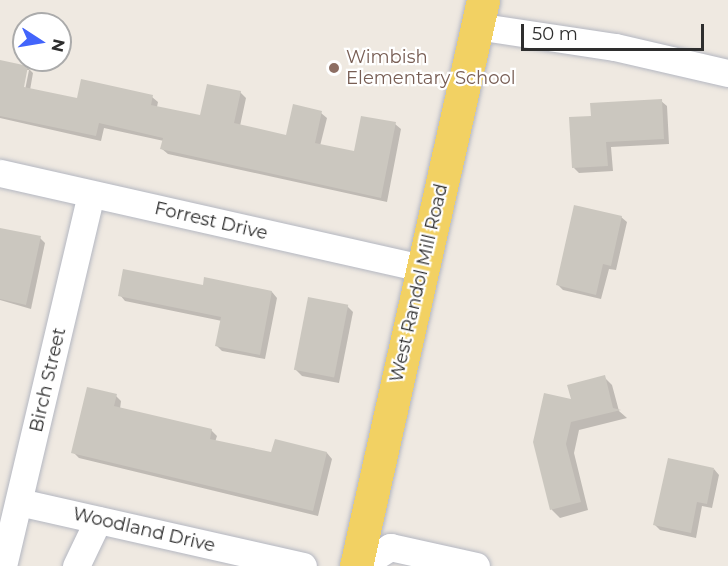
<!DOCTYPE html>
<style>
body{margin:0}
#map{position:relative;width:728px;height:566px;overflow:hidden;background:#efe9e1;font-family:Montserrat,sans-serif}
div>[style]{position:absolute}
.shadow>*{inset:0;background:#0003}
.building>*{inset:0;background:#cbc7bf;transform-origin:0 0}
.roads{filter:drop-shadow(0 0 2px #b4b7c1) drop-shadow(0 0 2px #b4b7c1)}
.minor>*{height:27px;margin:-13.5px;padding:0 13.5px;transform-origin:13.5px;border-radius:13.5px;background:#fff}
.major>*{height:33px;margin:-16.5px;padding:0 16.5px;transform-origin:16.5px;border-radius:16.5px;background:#f2d163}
.dots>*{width:16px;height:16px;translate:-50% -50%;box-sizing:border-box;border:3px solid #fff;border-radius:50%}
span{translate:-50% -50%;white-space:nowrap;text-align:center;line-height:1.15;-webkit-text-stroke:4.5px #fff;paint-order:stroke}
.education-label{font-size:18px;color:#785e54}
.left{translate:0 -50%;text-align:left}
.street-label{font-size:18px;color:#2e2e2e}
.north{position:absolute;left:12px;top:12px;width:60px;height:60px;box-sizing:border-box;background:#fff;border:2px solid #ababab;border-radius:50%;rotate:102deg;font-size:16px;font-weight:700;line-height:24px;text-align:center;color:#2e2e2e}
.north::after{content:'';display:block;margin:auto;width:21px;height:27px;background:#4264fb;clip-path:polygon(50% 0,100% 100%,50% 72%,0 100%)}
.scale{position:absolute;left:521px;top:24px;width:183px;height:27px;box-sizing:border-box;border:3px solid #2e2e2e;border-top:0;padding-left:8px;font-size:18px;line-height:21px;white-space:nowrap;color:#2e2e2e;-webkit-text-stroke:4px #fff;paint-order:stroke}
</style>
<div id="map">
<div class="shadow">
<i style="clip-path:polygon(evenodd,0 62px,28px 68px,33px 73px,30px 90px,78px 100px,152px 97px,158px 102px,157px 107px,201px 117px,240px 92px,246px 98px,240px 126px,287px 137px,321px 113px,327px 118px,320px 146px,355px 153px,395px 124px,401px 129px,387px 202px,168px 154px,162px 149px,164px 141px,104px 128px,101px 141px,0 118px,0 62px,26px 70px,29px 70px,24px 95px,21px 94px,26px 70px)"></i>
<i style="clip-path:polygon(661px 101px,667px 106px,669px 144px,611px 147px,613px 171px,579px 173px,574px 168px,593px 118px)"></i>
<i style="clip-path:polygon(621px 217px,627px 222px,616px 270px,609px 269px,601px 299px,563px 290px,558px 285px)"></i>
<i style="clip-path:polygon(0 229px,40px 238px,45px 243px,31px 309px,0 300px)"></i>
<i style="clip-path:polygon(272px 292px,277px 298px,265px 359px,222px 351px,217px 346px,222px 321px,125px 301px,120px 295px)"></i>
<i style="clip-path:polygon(347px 306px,353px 312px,339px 383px,302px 376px,296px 370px)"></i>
<i style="clip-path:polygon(604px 377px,612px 385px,619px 411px,627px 418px,579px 430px,574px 453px,588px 510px,560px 518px,552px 510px,534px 442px,573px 401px)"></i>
<i style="clip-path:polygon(116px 396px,121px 401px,120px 409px,211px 430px,217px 436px,215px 442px,273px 454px,327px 453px,332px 459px,318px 516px,79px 458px,73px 452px)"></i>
<i style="clip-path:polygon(714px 469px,719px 475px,712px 508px,702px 506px,696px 538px,660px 530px,655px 525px)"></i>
</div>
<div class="building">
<i style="clip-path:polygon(0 60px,28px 66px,24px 87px,77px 98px,81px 79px,153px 95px,151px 105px,200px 115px,207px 84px,241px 91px,234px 123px,286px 135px,293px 104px,322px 111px,315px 143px,354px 151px,361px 116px,396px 122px,381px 198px,160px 149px,163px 138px,99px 123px,96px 136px,0 116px)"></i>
<i style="clip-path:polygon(662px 99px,664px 139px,606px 142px,608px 166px,572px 168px,569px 117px,591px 116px,590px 103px)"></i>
<i style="clip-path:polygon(574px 205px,622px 216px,611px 266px,603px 264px,596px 295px,556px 285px)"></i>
<i style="clip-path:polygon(0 228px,41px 236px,26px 305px,0 299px)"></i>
<i style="clip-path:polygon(123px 269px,203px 285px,204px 277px,272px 291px,260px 355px,215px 346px,221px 317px,118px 296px)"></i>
<i style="left:308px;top:297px;width:41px;height:74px;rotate:11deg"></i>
<i style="clip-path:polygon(605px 375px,613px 408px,621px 410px,571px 422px,566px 444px,581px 502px,550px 510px,533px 442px,544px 393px,571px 399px,567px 385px)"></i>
<i style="clip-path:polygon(87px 387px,117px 394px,114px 406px,212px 429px,210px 439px,271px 452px,275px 439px,327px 452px,313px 511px,71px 453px)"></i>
<i style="clip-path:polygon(668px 458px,714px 468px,707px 504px,697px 502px,691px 533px,653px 525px)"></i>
</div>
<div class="roads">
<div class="minor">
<i style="left:476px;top:26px;width:141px;rotate:8.6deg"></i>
<i style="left:615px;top:47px;width:116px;rotate:13deg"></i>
<i style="left:0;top:173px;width:433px;rotate:12.7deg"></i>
<i style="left:19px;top:502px;width:291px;rotate:12.7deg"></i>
<i style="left:3px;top:566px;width:382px;rotate:-76.7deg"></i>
<i style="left:76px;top:566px;width:51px;rotate:-64.4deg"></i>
<i style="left:360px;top:566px;width:36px;rotate:-32deg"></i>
<i style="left:390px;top:547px;width:88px;rotate:12.5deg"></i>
</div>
<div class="major">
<i style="left:356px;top:566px;width:580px;rotate:-77.35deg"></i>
</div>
</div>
<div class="dots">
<i style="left:334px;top:68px;background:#8d6e63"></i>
</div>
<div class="education-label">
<span class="left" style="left:346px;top:68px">Wimbish<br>Elementary School</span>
</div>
<div class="street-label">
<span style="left:211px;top:221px;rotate:13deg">Forrest Drive</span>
<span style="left:419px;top:283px;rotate:-77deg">West Randol Mill Road</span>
<span style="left:48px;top:380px;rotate:-77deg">Birch Street</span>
<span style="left:144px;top:530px;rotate:13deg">Woodland Drive</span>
</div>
<div class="north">N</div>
<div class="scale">50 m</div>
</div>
